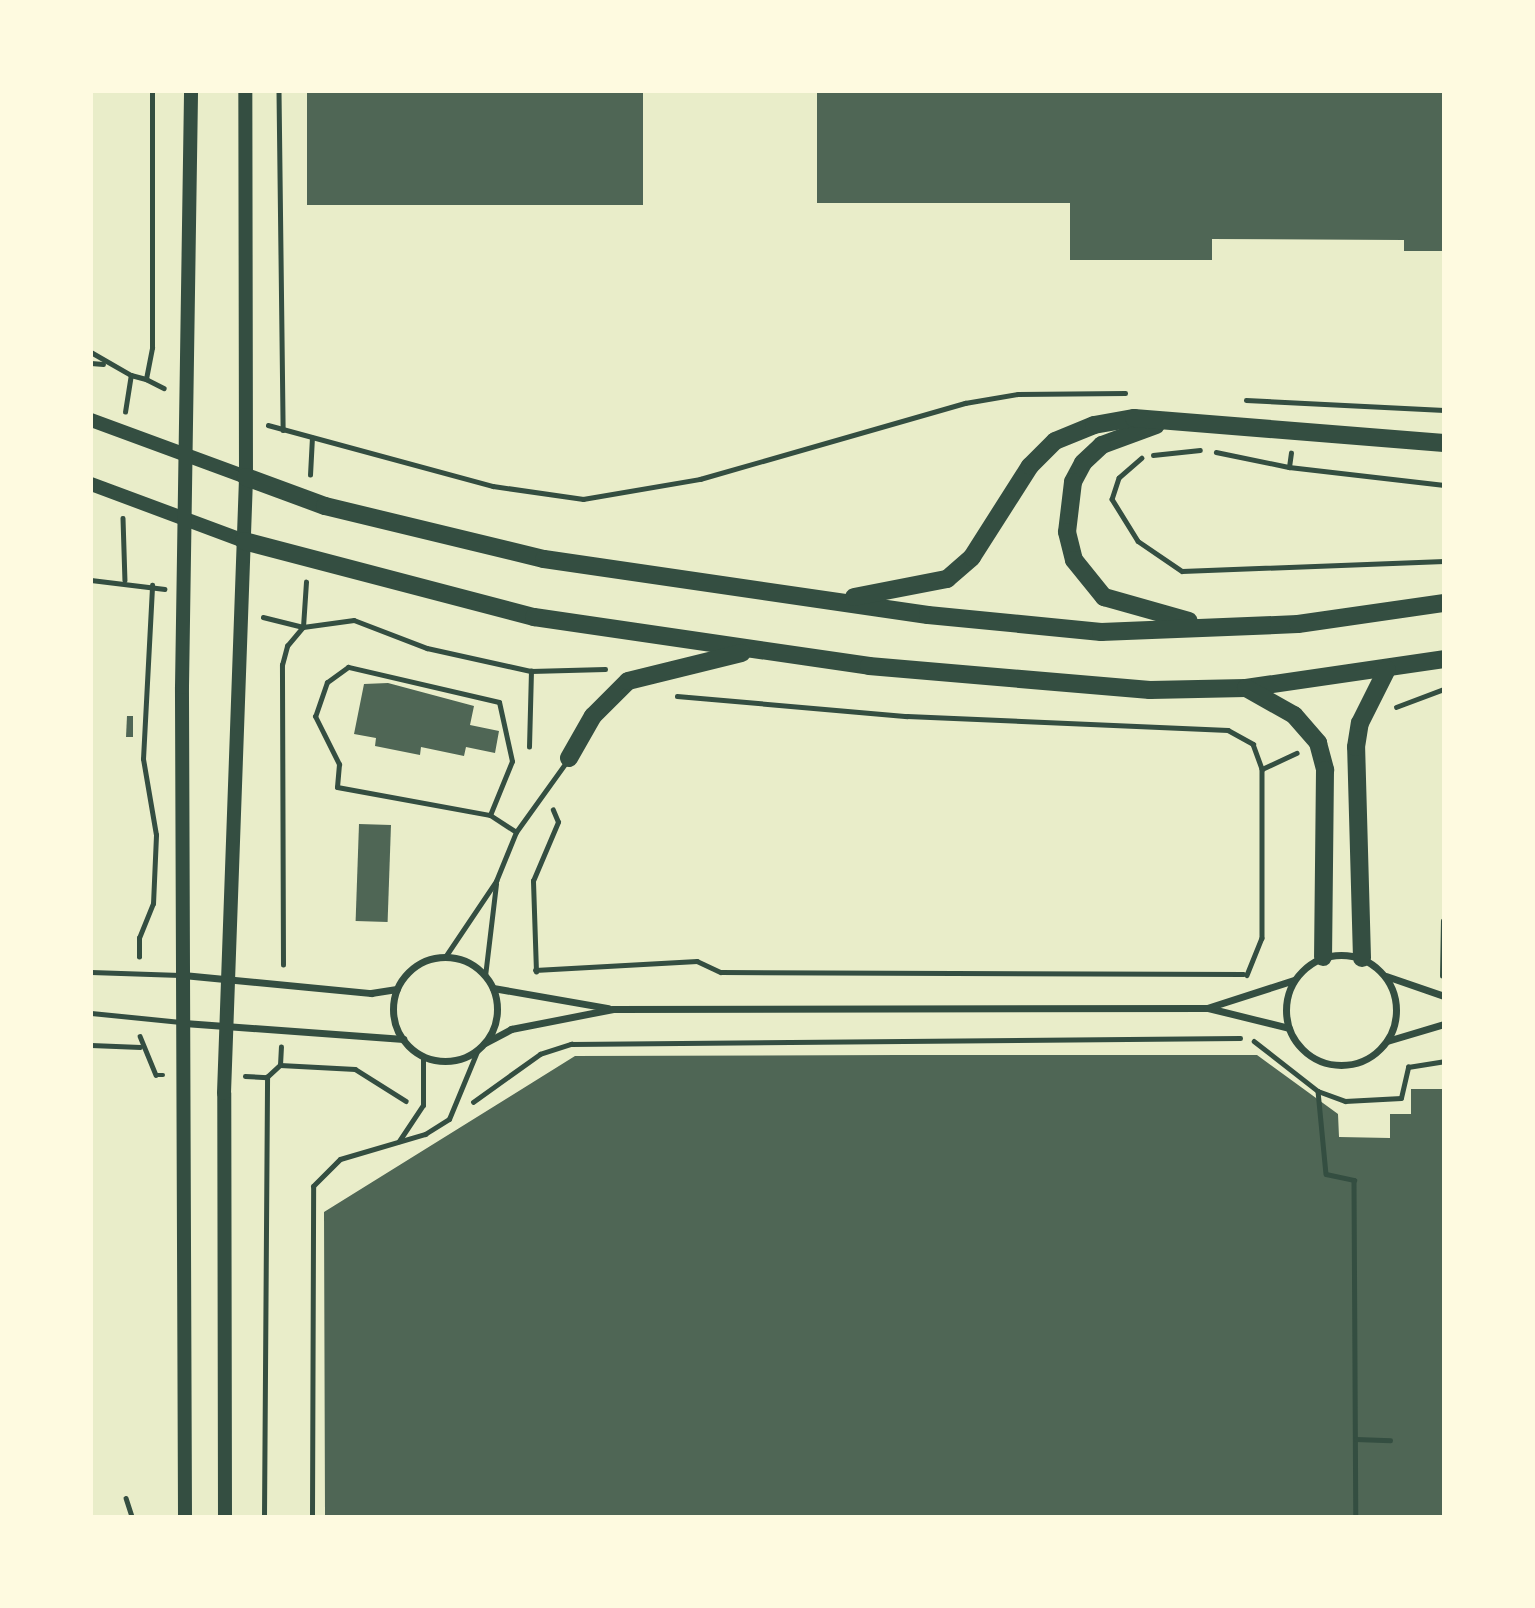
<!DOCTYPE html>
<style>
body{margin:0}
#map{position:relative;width:1535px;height:1608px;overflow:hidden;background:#e9edc9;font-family:"Fira Sans",sans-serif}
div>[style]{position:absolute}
.building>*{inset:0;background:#4f6655;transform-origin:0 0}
.path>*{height:4.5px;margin:-2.25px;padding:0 2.25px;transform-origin:2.25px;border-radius:2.25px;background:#344e41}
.service>*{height:5px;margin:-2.5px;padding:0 2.5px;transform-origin:2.5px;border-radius:2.5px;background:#344e41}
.minor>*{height:7px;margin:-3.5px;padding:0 3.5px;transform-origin:3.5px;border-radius:3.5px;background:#344e41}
.minor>.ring{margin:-3.5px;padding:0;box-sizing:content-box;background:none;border:7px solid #344e41;border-radius:50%}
.secondary>*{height:14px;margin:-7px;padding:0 7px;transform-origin:7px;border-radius:7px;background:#344e41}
.primary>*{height:18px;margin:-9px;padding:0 9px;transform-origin:9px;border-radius:9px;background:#344e41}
span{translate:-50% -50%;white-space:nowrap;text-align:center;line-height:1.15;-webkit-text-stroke:5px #fefae0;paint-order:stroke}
.frame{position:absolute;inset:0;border:93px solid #fefae0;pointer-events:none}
</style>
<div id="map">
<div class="building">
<i style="left:307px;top:91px;width:336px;height:114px"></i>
<i style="clip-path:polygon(817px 91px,1444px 91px,1444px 251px,1404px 251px,1404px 240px,1212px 239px,1212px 260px,1070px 260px,1070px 203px,817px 203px)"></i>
<i style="clip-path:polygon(388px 683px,474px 706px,470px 725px,499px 731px,495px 753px,466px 747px,464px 756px,421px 747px,420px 755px,375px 746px,376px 738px,354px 734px,364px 684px)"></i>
<i style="clip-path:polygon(127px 716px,133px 716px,133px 737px,126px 737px)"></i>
<i style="left:359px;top:824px;width:32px;height:97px;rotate:2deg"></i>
<i style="clip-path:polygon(900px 1055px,1257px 1055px,1338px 1114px,1339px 1137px,1390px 1138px,1390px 1114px,1411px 1114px,1411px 1089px,1444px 1089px,1444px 1517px,325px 1517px,324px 1212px,575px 1056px)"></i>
</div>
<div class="path">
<i style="left:279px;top:91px;width:339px;rotate:89.3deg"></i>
<i style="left:91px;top:352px;width:46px;rotate:29.9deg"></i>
<i style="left:91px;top:363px;width:12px;rotate:5deg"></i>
<i style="left:146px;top:379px;width:20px;rotate:27deg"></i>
<i style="left:1246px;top:400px;width:198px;rotate:2.9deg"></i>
<i style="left:125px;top:412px;width:37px;rotate:-81deg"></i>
<i style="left:131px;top:375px;width:16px;rotate:15deg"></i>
<i style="left:146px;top:379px;width:32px;rotate:-79deg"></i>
<i style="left:152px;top:348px;width:257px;rotate:-90deg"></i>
<i style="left:268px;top:425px;width:233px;rotate:15.2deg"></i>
<i style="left:493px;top:486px;width:91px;rotate:8.2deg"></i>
<i style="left:583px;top:499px;width:119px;rotate:-9.7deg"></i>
<i style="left:700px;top:479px;width:276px;rotate:-16deg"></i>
<i style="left:965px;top:403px;width:54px;rotate:-9.6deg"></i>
<i style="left:1018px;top:394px;width:107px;rotate:-0.5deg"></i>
<i style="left:1216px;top:452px;width:75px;rotate:11.6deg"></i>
<i style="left:1289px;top:467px;width:14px;rotate:-82deg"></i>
<i style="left:1153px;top:455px;width:47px;rotate:-6.1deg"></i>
<i style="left:1142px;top:458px;width:30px;rotate:139deg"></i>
<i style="left:1119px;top:478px;width:22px;rotate:108deg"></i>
<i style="left:1112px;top:499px;width:49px;rotate:58.2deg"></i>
<i style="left:1138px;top:541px;width:53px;rotate:34.3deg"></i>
<i style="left:1182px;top:571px;width:262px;rotate:-2.2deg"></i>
<i style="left:1289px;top:467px;width:156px;rotate:6.6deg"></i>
<i style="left:310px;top:475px;width:37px;rotate:-87deg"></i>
<i style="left:123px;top:518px;width:62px;rotate:88.2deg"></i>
<i style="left:91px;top:580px;width:74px;rotate:7deg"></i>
<i style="left:263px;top:617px;width:41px;rotate:14deg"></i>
<i style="left:303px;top:627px;width:51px;rotate:-7.8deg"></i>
<i style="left:354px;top:620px;width:78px;rotate:21deg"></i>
<i style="left:427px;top:648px;width:107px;rotate:12.5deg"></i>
<i style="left:531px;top:671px;width:74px;rotate:-1.5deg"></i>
<i style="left:677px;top:696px;width:231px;rotate:5deg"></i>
<i style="left:907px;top:716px;width:321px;rotate:2.5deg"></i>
<i style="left:1228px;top:730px;width:29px;rotate:29deg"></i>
<i style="left:1253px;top:744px;width:27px;rotate:70deg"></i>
<i style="left:1262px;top:769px;width:169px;rotate:90deg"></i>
<i style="left:1262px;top:938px;width:40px;rotate:112deg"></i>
<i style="left:1396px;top:707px;width:51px;rotate:-20.6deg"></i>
<i style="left:529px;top:747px;width:76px;rotate:-88.5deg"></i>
<i style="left:1262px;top:769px;width:38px;rotate:-25deg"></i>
<i style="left:139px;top:957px;width:19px;rotate:-90deg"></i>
<i style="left:139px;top:938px;width:37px;rotate:-68deg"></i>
<i style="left:153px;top:904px;width:69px;rotate:-87.5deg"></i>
<i style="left:156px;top:835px;width:77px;rotate:-99.7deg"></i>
<i style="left:143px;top:759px;width:174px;rotate:-87deg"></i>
<i style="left:283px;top:965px;width:300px;rotate:-90.2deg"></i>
<i style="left:282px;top:665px;width:20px;rotate:-75deg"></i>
<i style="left:287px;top:646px;width:25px;rotate:-50deg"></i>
<i style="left:303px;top:627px;width:45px;rotate:-86.2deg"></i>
<i style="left:535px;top:970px;width:162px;rotate:-3.2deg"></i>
<i style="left:697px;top:961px;width:26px;rotate:25deg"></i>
<i style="left:721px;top:972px;width:522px;rotate:0.22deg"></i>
<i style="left:536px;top:972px;width:91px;rotate:-91.9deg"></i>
<i style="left:533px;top:881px;width:64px;rotate:-67deg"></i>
<i style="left:558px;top:822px;width:13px;rotate:-113deg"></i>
<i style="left:1442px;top:976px;width:55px;rotate:-89deg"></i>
<i style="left:140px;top:1036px;width:42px;rotate:67.7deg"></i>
<i style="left:156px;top:1075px;width:7px"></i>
<i style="left:1254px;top:1041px;width:81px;rotate:38deg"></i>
<i style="left:1318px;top:1091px;width:29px;rotate:20deg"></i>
<i style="left:1345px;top:1101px;width:56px;rotate:-3.1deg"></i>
<i style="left:1401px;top:1098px;width:32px;rotate:-77deg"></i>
<i style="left:1408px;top:1067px;width:36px;rotate:-9deg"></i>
<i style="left:91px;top:1045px;width:49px;rotate:2.3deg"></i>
<i style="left:280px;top:1065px;width:75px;rotate:3.1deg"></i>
<i style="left:355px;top:1069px;width:60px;rotate:32.1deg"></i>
<i style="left:245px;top:1076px;width:22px;rotate:3deg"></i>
<i style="left:1318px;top:1091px;width:83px;rotate:84.5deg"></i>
<i style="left:1326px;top:1174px;width:29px;rotate:12deg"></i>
<i style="left:1354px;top:1180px;width:337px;rotate:89.7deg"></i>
<i style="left:473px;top:1102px;width:82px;rotate:-35.6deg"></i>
<i style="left:540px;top:1054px;width:33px;rotate:-18deg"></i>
<i style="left:571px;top:1044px;width:669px;rotate:-0.51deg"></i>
<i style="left:1356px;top:1439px;width:34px;rotate:2deg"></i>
<i style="left:126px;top:1498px;width:20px;rotate:72deg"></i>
<i style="left:264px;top:1517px;width:440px;rotate:-89.6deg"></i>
<i style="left:267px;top:1077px;width:18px;rotate:-43deg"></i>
<i style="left:280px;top:1065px;width:18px;rotate:-87deg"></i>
</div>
<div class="service">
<i style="left:490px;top:815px;width:58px;rotate:-67.8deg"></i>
<i style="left:512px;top:761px;width:60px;rotate:-102.4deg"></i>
<i style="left:499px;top:702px;width:155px;rotate:-166.9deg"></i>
<i style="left:348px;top:667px;width:26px;rotate:144deg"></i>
<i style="left:327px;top:682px;width:36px;rotate:109deg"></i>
<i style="left:315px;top:716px;width:54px;rotate:63.4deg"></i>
<i style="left:339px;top:764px;width:23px;rotate:95deg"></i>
<i style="left:337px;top:787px;width:156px;rotate:10.4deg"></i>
<i style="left:490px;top:815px;width:31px;rotate:33deg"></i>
<i style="left:445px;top:957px;width:92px;rotate:-56.1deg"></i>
<i style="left:496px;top:881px;width:53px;rotate:-67.8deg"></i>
<i style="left:516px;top:832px;width:87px;rotate:-54.3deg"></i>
<i style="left:91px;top:972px;width:89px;rotate:1.9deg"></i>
<i style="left:485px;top:976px;width:93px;rotate:-83.2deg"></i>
<i style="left:91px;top:1013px;width:90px;rotate:5.7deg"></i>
<i style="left:399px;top:1141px;width:43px;rotate:-56.3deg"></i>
<i style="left:423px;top:1105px;width:49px;rotate:-90deg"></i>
<i style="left:312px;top:1517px;width:331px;rotate:-89.8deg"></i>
<i style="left:313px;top:1186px;width:38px;rotate:-45deg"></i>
<i style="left:340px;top:1159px;width:89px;rotate:-16.4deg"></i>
<i style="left:425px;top:1134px;width:28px;rotate:-32deg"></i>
<i style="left:449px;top:1119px;width:76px;rotate:-67.5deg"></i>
</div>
<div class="minor">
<i class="ring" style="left:1286px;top:955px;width:103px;height:103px"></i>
<i class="ring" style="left:393px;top:957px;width:97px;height:97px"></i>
<i style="left:183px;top:975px;width:189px;rotate:5.5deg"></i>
<i style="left:371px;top:993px;width:26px;rotate:-9deg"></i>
<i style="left:1386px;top:976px;width:61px;rotate:19deg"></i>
<i style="left:493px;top:988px;width:117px;rotate:9.9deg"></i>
<i style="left:1208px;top:1008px;width:83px;rotate:13.9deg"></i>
<i style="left:184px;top:1023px;width:220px;rotate:4.2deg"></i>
<i style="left:1387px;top:1041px;width:59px;rotate:-16.6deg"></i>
<i style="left:485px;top:1043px;width:30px;rotate:-28deg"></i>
<i style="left:511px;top:1029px;width:104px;rotate:-11.1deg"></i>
<i style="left:613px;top:1009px;width:594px;rotate:-0.1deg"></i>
<i style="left:1207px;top:1008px;width:91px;rotate:-17.8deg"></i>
</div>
<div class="secondary">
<i style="left:91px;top:420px;width:165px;rotate:20.2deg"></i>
<i style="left:91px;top:484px;width:163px;rotate:20.4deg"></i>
<i style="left:185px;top:1517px;width:830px;rotate:-90.21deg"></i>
<i style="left:182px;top:687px;width:596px;rotate:-89.13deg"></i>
<i style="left:225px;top:1517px;width:424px;rotate:-90.1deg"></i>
<i style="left:224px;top:1093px;width:616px;rotate:-87.95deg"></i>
<i style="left:246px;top:477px;width:386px;rotate:-90.1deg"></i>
</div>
<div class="primary">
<i style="left:1156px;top:425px;width:58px;rotate:159.7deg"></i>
<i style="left:1102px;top:445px;width:26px;rotate:137deg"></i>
<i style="left:1083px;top:463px;width:21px;rotate:118deg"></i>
<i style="left:1073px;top:482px;width:50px;rotate:96.8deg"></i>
<i style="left:1067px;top:532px;width:29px;rotate:76deg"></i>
<i style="left:1074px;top:560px;width:48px;rotate:51deg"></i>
<i style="left:1104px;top:597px;width:88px;rotate:15.8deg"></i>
<i style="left:246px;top:477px;width:84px;rotate:20.2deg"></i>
<i style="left:325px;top:506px;width:225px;rotate:13.6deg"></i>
<i style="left:544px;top:559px;width:388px;rotate:8.3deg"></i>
<i style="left:928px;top:615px;width:174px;rotate:5.6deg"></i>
<i style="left:1101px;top:632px;width:197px;rotate:-2.3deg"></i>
<i style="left:1298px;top:624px;width:148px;rotate:-8.2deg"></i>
<i style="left:244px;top:541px;width:300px;rotate:14.7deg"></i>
<i style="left:534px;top:617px;width:339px;rotate:8.3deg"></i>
<i style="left:869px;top:666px;width:282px;rotate:4.9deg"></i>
<i style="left:1150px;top:690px;width:96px;rotate:-1.2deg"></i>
<i style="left:1246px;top:688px;width:200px;rotate:-8.3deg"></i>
<i style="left:854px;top:597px;width:95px;rotate:-11deg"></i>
<i style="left:947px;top:579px;width:33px;rotate:-41deg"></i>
<i style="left:972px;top:557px;width:108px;rotate:-57.5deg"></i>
<i style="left:1030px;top:466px;width:35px;rotate:-45deg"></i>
<i style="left:1055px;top:441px;width:42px;rotate:-22.3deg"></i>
<i style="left:1094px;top:425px;width:41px;rotate:-9.9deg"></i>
<i style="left:1134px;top:418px;width:311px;rotate:4.6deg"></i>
<i style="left:1246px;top:688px;width:55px;rotate:29.4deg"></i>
<i style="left:1294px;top:715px;width:37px;rotate:49deg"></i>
<i style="left:1318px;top:743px;width:28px;rotate:75deg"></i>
<i style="left:1325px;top:770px;width:187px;rotate:90.6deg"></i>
<i style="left:569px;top:758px;width:48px;rotate:-60.3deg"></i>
<i style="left:593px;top:716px;width:49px;rotate:-45deg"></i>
<i style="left:628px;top:681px;width:117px;rotate:-13.8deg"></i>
<i style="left:1362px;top:958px;width:211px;rotate:-91.6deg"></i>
<i style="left:1356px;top:747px;width:24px;rotate:-81deg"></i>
<i style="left:1360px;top:723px;width:60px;rotate:-63.4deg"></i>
</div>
<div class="frame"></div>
</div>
